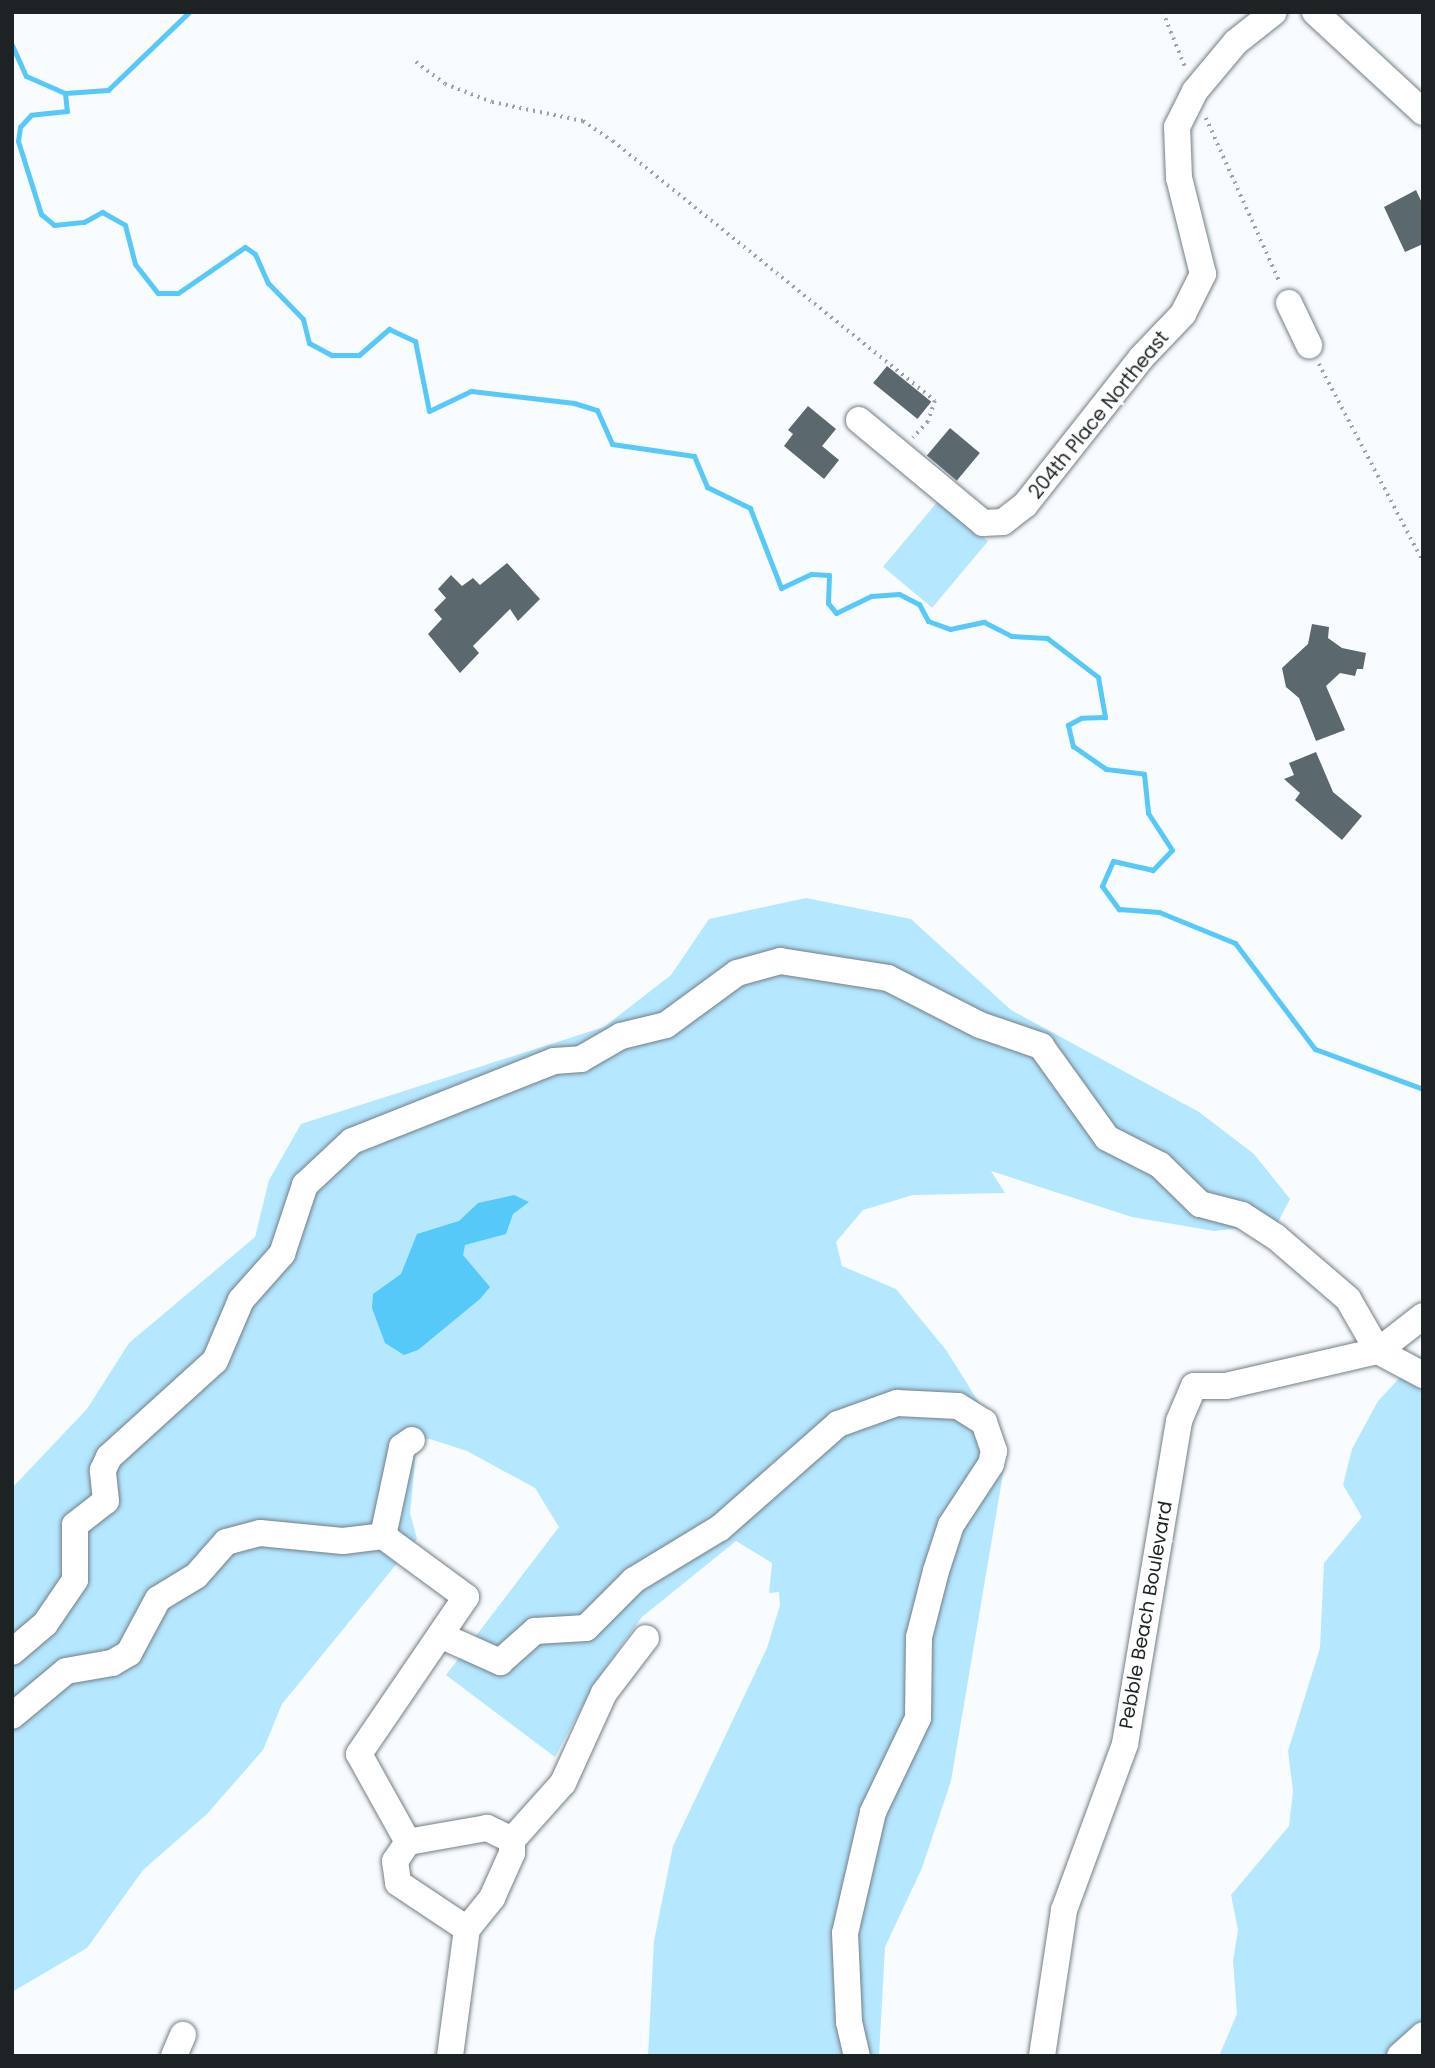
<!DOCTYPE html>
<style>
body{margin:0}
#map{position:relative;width:1435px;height:2068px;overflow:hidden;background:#f9fcfe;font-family:Poppins,sans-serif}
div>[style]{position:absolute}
.green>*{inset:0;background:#b5e7ff;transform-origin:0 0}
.water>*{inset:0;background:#57c9f9}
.stream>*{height:5px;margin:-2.5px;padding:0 2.5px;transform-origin:2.5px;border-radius:2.5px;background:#57c9f9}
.building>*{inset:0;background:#5b686e;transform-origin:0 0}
.path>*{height:3.5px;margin-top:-1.75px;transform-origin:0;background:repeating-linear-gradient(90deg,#9da1a3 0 2px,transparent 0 7px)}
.roads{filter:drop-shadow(0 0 2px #727f86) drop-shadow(0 0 2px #727f86)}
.minor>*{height:26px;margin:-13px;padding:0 13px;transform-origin:13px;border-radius:13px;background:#fff}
span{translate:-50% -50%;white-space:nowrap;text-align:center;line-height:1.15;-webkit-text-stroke:7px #fff;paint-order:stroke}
.street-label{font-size:19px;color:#1d2325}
.frame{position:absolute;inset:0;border:14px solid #1d2325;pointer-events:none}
</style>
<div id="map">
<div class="green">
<i style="left:939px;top:500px;width:64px;height:87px;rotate:40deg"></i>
<i style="clip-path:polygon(806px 898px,911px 919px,1011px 1010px,1199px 1112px,1254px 1154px,1290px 1199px,1277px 1224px,1214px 1231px,1132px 1217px,991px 1171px,1005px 1193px,913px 1195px,863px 1210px,836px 1242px,842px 1266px,896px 1289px,946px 1350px,988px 1417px,1004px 1468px,951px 1781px,922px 1868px,885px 1947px,879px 2056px,648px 2056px,654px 1941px,673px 1846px,767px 1648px,780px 1605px,779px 1592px,769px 1593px,772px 1563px,736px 1541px,642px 1617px,596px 1681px,555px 1757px,446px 1675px,559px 1527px,535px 1488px,467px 1451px,430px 1439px,417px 1440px,410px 1513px,417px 1539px,282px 1704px,263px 1750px,207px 1814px,143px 1870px,87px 1948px,12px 1992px,12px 1488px,87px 1409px,129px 1343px,255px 1237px,269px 1180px,301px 1124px,604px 1027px,671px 975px,709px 919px)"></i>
<i style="clip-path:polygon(1423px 1353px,1423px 2056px,1219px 2056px,1237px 2014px,1233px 1961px,1238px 1930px,1231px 1895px,1289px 1826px,1293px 1791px,1288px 1751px,1320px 1648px,1324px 1563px,1362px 1517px,1343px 1485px,1352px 1449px,1378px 1401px)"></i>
</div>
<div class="water">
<i style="clip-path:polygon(514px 1195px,529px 1202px,513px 1214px,506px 1234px,465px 1245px,463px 1255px,490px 1287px,480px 1299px,418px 1350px,404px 1355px,385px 1343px,372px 1308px,373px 1294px,401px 1274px,417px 1234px,459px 1221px,478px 1203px)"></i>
</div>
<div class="stream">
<i style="left:12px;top:45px;width:34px;rotate:66deg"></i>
<i style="left:26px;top:76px;width:43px;rotate:23.6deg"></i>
<i style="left:65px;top:93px;width:43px;rotate:-4deg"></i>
<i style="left:108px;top:90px;width:112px;rotate:-43.9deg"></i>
<i style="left:65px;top:93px;width:18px;rotate:84deg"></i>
<i style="left:67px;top:111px;width:36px;rotate:174deg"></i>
<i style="left:31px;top:115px;width:16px;rotate:133deg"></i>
<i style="left:20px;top:127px;width:14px;rotate:98deg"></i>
<i style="left:18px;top:141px;width:77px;rotate:72.5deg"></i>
<i style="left:41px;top:214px;width:17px;rotate:40deg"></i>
<i style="left:54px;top:225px;width:30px;rotate:-6deg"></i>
<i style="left:84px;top:222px;width:21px;rotate:-29deg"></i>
<i style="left:102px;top:212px;width:26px;rotate:29deg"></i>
<i style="left:125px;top:225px;width:40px;rotate:75.6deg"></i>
<i style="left:135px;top:264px;width:37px;rotate:52deg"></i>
<i style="left:158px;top:293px;width:20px"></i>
<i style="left:178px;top:293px;width:81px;rotate:-34.5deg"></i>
<i style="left:245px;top:247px;width:12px;rotate:35deg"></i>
<i style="left:255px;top:254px;width:32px;rotate:66deg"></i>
<i style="left:268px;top:283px;width:50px;rotate:45.8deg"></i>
<i style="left:303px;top:319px;width:25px;rotate:76deg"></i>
<i style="left:309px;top:343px;width:26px;rotate:28deg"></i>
<i style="left:332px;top:355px;width:27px"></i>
<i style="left:359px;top:355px;width:40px;rotate:-41deg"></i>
<i style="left:389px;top:329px;width:29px;rotate:25deg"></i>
<i style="left:415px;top:341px;width:71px;rotate:78.7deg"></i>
<i style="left:429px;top:411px;width:47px;rotate:-25.5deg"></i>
<i style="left:471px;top:391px;width:104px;rotate:6.6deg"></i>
<i style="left:574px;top:403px;width:24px;rotate:17deg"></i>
<i style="left:597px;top:410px;width:37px;rotate:66deg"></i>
<i style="left:612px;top:444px;width:83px;rotate:8.3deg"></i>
<i style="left:694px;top:456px;width:34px;rotate:67deg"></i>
<i style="left:707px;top:487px;width:48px;rotate:26deg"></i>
<i style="left:750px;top:508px;width:86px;rotate:68.8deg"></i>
<i style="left:781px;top:588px;width:33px;rotate:-25deg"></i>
<i style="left:811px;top:574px;width:18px;rotate:3deg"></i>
<i style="left:829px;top:575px;width:28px;rotate:92deg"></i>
<i style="left:828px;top:603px;width:13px;rotate:51deg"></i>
<i style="left:836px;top:613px;width:39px;rotate:-26deg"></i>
<i style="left:871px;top:596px;width:28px;rotate:-4deg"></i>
<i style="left:899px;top:594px;width:22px;rotate:27deg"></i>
<i style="left:919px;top:604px;width:19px;rotate:62deg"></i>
<i style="left:928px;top:621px;width:23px;rotate:20deg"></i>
<i style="left:950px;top:629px;width:35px;rotate:-12deg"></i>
<i style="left:984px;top:622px;width:30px;rotate:27deg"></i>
<i style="left:1011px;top:636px;width:36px;rotate:3deg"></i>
<i style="left:1047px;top:638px;width:64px;rotate:37.4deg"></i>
<i style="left:1098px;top:677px;width:41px;rotate:80.1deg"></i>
<i style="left:1105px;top:717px;width:24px;rotate:178deg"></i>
<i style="left:1081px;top:718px;width:15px;rotate:152deg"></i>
<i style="left:1068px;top:725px;width:22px;rotate:77deg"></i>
<i style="left:1073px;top:746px;width:40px;rotate:34.9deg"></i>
<i style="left:1106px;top:769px;width:38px;rotate:7deg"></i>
<i style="left:1144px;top:774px;width:39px;rotate:84deg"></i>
<i style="left:1148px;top:813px;width:44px;rotate:57deg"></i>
<i style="left:1172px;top:850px;width:28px;rotate:134deg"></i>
<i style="left:1153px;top:870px;width:41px;rotate:-167.3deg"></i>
<i style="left:1113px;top:861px;width:27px;rotate:114deg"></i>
<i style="left:1102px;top:886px;width:29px;rotate:54deg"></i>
<i style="left:1119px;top:909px;width:40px;rotate:4.3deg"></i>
<i style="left:1159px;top:912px;width:82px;rotate:22.2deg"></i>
<i style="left:1235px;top:943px;width:133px;rotate:53deg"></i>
<i style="left:1315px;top:1049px;width:115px;rotate:20.3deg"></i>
</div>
<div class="building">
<i style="clip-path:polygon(1416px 190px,1423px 205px,1423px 244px,1405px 252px,1384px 207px)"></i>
<i style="left:887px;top:366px;width:57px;height:22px;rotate:39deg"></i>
<i style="clip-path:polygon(808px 406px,836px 429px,822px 446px,839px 460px,824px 479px,784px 446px,793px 434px,788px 430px)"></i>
<i style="left:950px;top:428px;width:39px;height:36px;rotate:40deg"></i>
<i style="clip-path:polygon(507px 563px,540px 599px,518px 621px,510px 609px,473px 646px,479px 653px,460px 673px,428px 634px,442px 619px,434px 610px,446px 598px,438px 589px,451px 575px,462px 586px,473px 578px,480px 585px)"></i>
<i style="clip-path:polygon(1312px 624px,1329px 627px,1328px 638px,1342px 648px,1366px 653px,1363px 669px,1357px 669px,1355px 676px,1340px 673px,1326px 686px,1345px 730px,1316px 741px,1299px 698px,1286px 687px,1282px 668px,1308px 644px)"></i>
<i style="clip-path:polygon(1316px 752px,1333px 792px,1362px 816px,1342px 840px,1295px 800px,1300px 793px,1284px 779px,1294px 775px,1289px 763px)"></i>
</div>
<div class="path">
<i style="left:1163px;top:12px;width:61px;rotate:68deg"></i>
<i style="left:416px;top:62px;width:36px;rotate:37deg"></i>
<i style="left:445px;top:84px;width:50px;rotate:21deg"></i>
<i style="left:492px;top:102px;width:93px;rotate:11.8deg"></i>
<i style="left:583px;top:121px;width:36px;rotate:34deg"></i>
<i style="left:613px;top:141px;width:414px;rotate:38.9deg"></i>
<i style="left:935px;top:401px;width:22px;rotate:108deg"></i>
<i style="left:928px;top:422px;width:22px;rotate:133deg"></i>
<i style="left:1206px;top:118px;width:181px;rotate:65.8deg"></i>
<i style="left:1319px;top:364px;width:223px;rotate:62.2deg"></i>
</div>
<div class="roads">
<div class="minor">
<i style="left:1315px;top:12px;width:147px;rotate:42.8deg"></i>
<i style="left:1289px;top:303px;width:47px;rotate:64.5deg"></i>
<i style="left:859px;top:420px;width:161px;rotate:39.7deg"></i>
<i style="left:983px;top:523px;width:20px;rotate:-3deg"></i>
<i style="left:1003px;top:522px;width:28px;rotate:-38deg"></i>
<i style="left:1025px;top:505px;width:187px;rotate:-51.7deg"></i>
<i style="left:1141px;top:358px;width:61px;rotate:-46.3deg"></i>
<i style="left:1183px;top:314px;width:45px;rotate:-63.4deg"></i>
<i style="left:1203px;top:274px;width:99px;rotate:-104deg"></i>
<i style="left:1179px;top:178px;width:51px;rotate:-92.2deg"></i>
<i style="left:1177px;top:127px;width:40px;rotate:-63.4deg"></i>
<i style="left:1195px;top:91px;width:64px;rotate:-50.1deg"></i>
<i style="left:1236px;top:42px;width:48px;rotate:-38.3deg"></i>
<i style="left:383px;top:1536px;width:103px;rotate:36.3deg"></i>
<i style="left:466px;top:1597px;width:190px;rotate:124.3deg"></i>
<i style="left:359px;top:1754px;width:101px;rotate:60.9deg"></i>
<i style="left:442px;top:1636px;width:64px;rotate:24.1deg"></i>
<i style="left:500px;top:1662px;width:47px;rotate:-41.5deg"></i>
<i style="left:535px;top:1631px;width:51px;rotate:-3.4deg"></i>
<i style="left:586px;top:1628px;width:68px;rotate:-45deg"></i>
<i style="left:634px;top:1580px;width:100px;rotate:-31.2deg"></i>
<i style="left:720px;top:1528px;width:157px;rotate:-41.4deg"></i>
<i style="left:838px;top:1424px;width:63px;rotate:-19.6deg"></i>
<i style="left:897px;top:1403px;width:61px;rotate:2.8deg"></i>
<i style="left:958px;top:1406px;width:31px;rotate:32deg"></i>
<i style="left:984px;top:1422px;width:31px;rotate:71deg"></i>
<i style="left:994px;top:1451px;width:13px;rotate:103deg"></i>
<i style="left:991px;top:1464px;width:73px;rotate:123.3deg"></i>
<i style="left:951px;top:1525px;width:48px;rotate:108.1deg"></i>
<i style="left:936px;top:1571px;width:68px;rotate:104.4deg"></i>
<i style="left:919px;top:1637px;width:81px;rotate:90.7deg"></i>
<i style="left:918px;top:1718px;width:104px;rotate:115.6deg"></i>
<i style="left:873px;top:1812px;width:124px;rotate:103deg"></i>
<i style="left:845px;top:1933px;width:89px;rotate:87.4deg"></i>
<i style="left:849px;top:2022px;width:35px;rotate:77deg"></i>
<i style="left:12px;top:1652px;width:43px;rotate:-40.3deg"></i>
<i style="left:45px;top:1624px;width:53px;rotate:-55.7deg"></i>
<i style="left:75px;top:1580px;width:55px;rotate:-90deg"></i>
<i style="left:75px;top:1525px;width:39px;rotate:-38deg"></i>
<i style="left:106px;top:1501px;width:31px;rotate:-96deg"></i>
<i style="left:103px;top:1470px;width:14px;rotate:-65deg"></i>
<i style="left:109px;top:1457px;width:143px;rotate:-42.2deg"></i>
<i style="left:215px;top:1361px;width:66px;rotate:-66.9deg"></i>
<i style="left:241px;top:1300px;width:62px;rotate:-48.3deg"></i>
<i style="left:282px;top:1254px;width:73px;rotate:-71.6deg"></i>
<i style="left:305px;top:1185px;width:64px;rotate:-43.1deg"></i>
<i style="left:352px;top:1141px;width:217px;rotate:-21.6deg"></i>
<i style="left:554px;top:1061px;width:27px;rotate:-4deg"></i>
<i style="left:581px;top:1059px;width:46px;rotate:-29.9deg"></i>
<i style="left:621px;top:1036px;width:46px;rotate:-13.7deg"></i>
<i style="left:666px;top:1025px;width:88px;rotate:-36.2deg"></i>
<i style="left:737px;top:973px;width:45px;rotate:-15.6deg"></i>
<i style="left:780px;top:961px;width:109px;rotate:8.9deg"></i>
<i style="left:888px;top:978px;width:103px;rotate:27.1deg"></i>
<i style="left:980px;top:1025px;width:65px;rotate:19deg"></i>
<i style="left:1041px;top:1046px;width:113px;rotate:54.3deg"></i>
<i style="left:1107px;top:1138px;width:59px;rotate:27deg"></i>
<i style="left:1160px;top:1165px;width:56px;rotate:44.3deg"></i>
<i style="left:1200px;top:1204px;width:43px;rotate:14.7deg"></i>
<i style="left:1242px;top:1215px;width:40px;rotate:32.9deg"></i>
<i style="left:1276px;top:1237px;width:95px;rotate:40.7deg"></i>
<i style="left:1348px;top:1299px;width:60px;rotate:60deg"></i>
<i style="left:1378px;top:1351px;width:51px;rotate:28.1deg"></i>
<i style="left:12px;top:1716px;width:70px;rotate:-39.8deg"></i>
<i style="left:66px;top:1671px;width:47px;rotate:-9.9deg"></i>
<i style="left:112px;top:1663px;width:20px;rotate:-30deg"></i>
<i style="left:129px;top:1653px;width:61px;rotate:-61.8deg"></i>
<i style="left:158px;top:1599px;width:44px;rotate:-31.2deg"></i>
<i style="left:196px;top:1576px;width:45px;rotate:-48.6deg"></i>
<i style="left:226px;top:1542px;width:35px;rotate:-15deg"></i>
<i style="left:260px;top:1533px;width:83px;rotate:5.5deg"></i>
<i style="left:343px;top:1541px;width:40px;rotate:-7.1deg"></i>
<i style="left:383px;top:1536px;width:91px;rotate:-77.9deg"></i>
<i style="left:402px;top:1447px;width:12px;rotate:-35deg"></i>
<i style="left:512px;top:1840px;width:76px;rotate:-48.2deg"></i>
<i style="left:563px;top:1783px;width:99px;rotate:-65.5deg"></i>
<i style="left:604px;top:1693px;width:69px;rotate:-52.6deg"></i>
<i style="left:174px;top:2056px;width:23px;rotate:-67deg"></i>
<i style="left:450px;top:2056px;width:128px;rotate:-82.4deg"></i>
<i style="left:467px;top:1929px;width:40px;rotate:-51deg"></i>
<i style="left:492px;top:1898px;width:49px;rotate:-66deg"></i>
<i style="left:512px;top:1853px;width:13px;rotate:-90deg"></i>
<i style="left:512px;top:1840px;width:28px;rotate:-154deg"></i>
<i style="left:487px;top:1828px;width:80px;rotate:170deg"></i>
<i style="left:408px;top:1842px;width:23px;rotate:124deg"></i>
<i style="left:395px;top:1861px;width:22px;rotate:82deg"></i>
<i style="left:398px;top:1883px;width:83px;rotate:33.7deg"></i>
<i style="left:1042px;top:2056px;width:148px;rotate:-81.4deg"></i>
<i style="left:1064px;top:1910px;width:177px;rotate:-69.8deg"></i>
<i style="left:1125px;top:1744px;width:327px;rotate:-80.5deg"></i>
<i style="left:1179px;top:1421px;width:38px;rotate:-67deg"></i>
<i style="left:1194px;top:1386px;width:32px"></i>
<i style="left:1226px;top:1386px;width:156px;rotate:-13deg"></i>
<i style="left:1378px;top:1351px;width:57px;rotate:-37.9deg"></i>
<i style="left:1400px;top:2056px;width:31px;rotate:-42deg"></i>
</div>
</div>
<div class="street-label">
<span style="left:1099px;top:415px;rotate:-51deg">204th Place Northeast</span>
<span style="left:1146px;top:1615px;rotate:-80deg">Pebble Beach Boulevard</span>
</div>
<div class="frame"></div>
</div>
